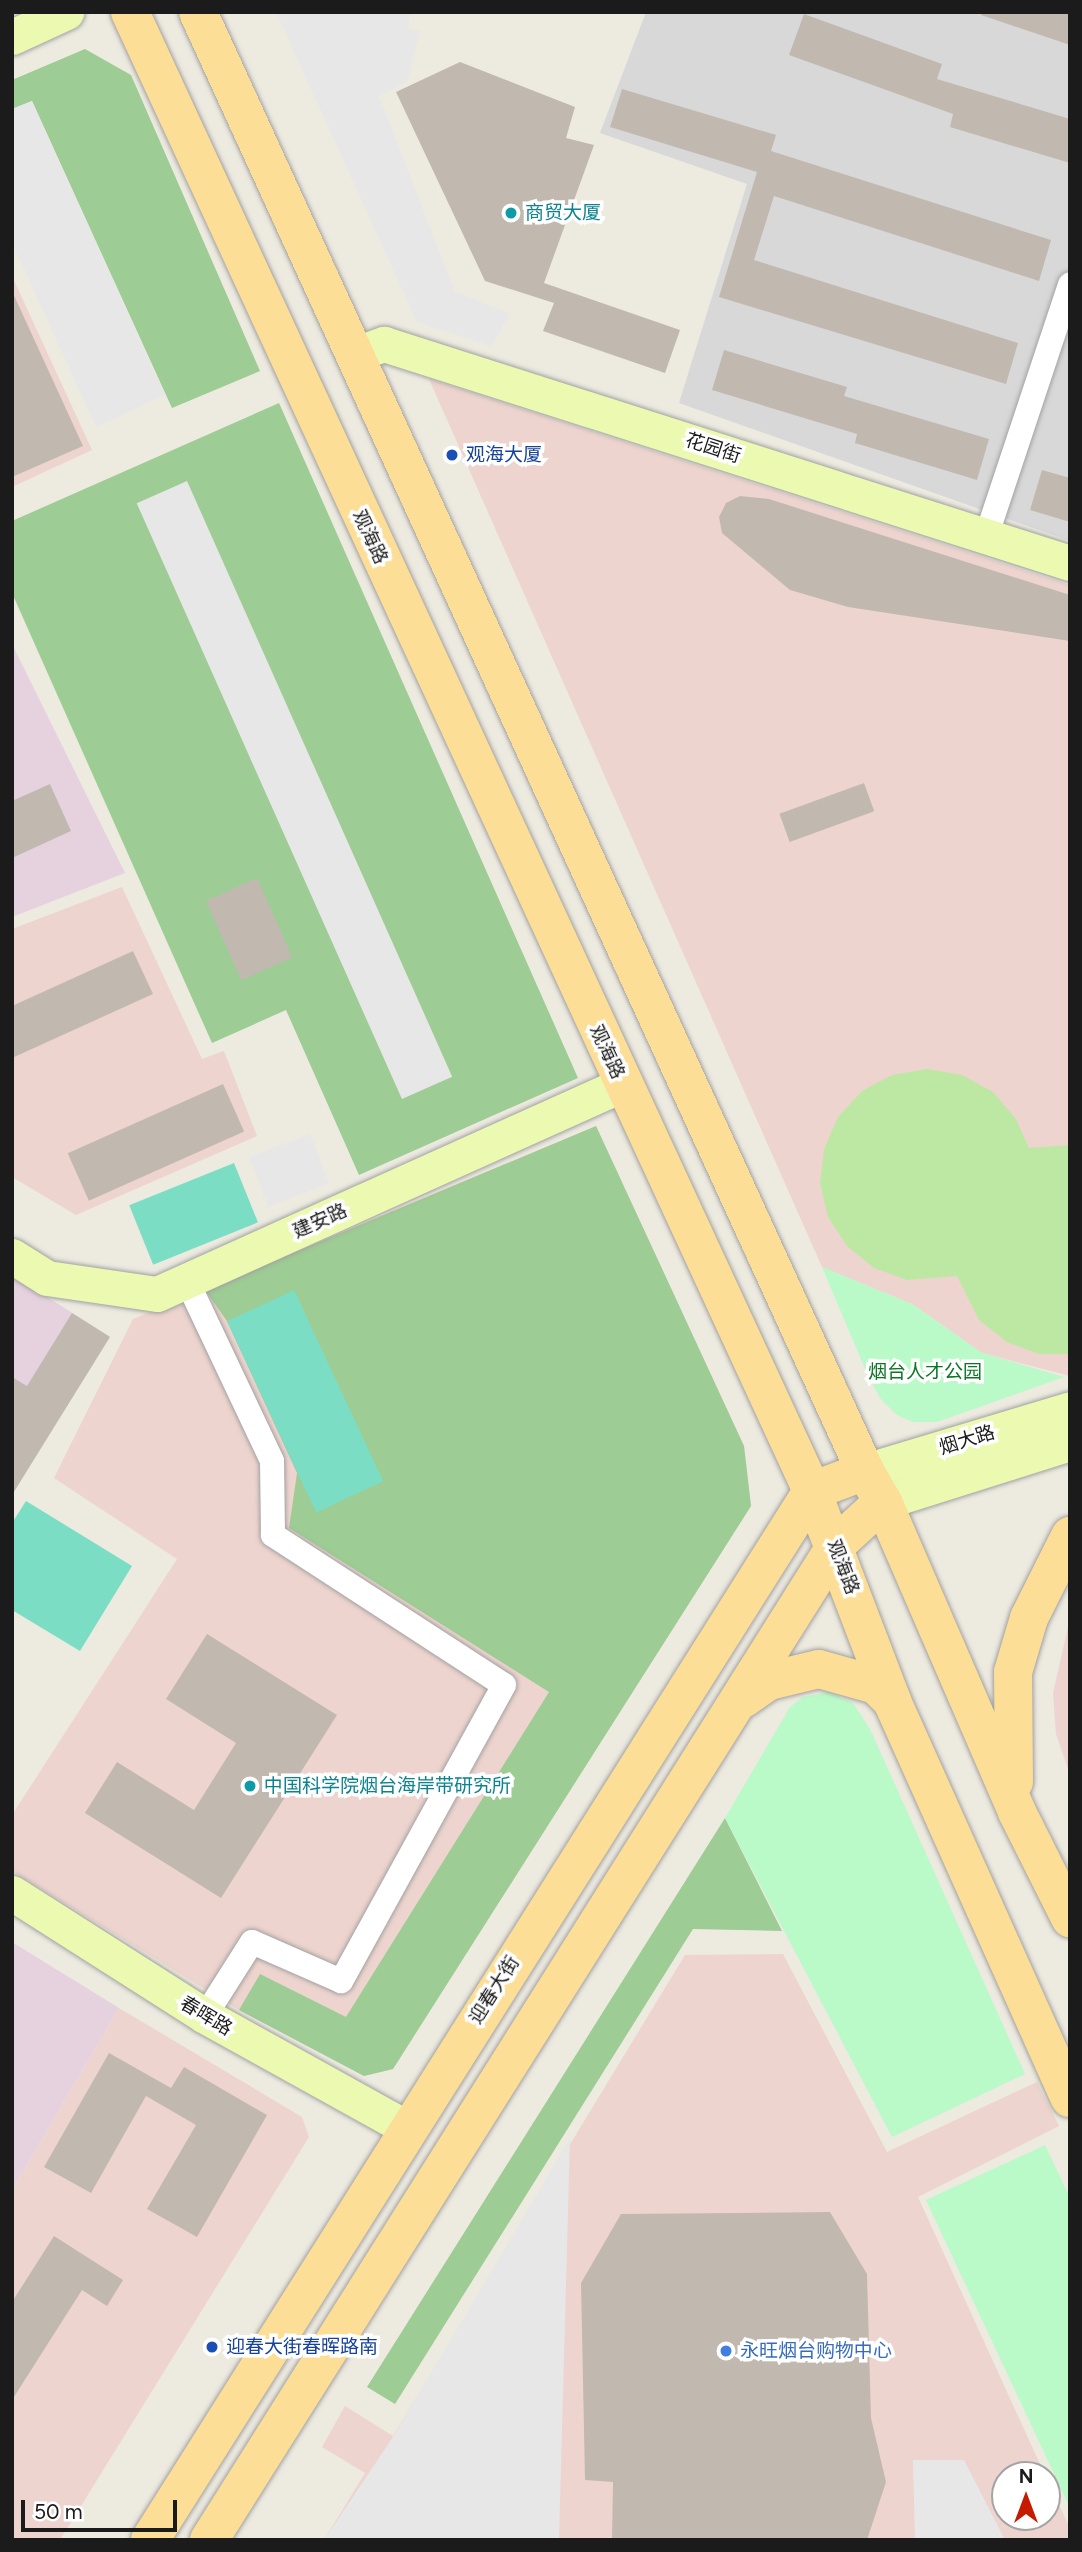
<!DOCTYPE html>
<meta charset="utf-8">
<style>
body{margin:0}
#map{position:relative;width:1082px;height:2552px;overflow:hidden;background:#edeae0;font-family:Figtree,"Noto Sans SC",sans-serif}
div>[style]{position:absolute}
.residential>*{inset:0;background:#d9d8d8}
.commercial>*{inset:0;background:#eed4ce}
.industrial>*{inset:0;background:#e6d2df}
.grass>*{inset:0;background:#bce8a4}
.forest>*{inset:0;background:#9dcc94}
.park>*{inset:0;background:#baf9c8}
.pitch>*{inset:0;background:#7cddc5;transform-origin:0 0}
.parking>*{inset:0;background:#e7e7e7;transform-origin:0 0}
.building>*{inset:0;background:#c1b9b0;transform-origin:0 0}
.roads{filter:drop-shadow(0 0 2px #a2a2a2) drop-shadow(0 0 2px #a2a2a2)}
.street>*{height:24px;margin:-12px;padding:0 12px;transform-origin:12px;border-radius:12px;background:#fff}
.secondary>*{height:35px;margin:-17.5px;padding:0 17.5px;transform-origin:17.5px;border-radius:17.5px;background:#ebf9b1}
.primary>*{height:38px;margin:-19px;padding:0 19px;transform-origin:19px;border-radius:19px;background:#fcde96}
.dots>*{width:19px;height:19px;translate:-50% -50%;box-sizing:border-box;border:4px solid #fff;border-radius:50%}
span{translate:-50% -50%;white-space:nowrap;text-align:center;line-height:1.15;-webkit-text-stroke:7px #fff;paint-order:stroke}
.culture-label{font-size:19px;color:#0d838f}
.left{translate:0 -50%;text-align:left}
.street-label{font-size:19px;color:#1b1b1b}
.transit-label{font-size:19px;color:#164399}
.park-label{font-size:19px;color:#0b7723}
.shop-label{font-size:19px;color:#366cbe}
.frame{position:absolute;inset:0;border:14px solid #1b1b1b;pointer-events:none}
.north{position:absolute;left:991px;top:2461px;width:70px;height:70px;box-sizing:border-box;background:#fff;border:2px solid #a4a4a4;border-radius:50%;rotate:0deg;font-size:19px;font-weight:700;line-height:28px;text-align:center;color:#1b1b1b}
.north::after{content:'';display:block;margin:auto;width:24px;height:32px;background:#c51b00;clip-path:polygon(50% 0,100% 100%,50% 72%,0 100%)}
.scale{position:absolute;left:21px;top:2500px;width:156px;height:32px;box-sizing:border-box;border:4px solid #1b1b1b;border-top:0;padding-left:9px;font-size:21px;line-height:24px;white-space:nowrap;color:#1b1b1b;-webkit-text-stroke:5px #fff;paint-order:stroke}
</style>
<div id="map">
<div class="residential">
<i style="clip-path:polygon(646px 12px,1070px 12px,1070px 541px,679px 403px,747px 184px,600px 133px)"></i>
</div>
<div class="commercial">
<i style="clip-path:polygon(12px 276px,92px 450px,12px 487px)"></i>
<i style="clip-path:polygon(429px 379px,1070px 585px,1070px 1376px,982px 1353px,912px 1304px,822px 1267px)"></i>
<i style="clip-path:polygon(122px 887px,202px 1059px,224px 1051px,257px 1136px,76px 1215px,12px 1177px,12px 929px)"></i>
<i style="clip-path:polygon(596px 1126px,744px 1446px,751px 1506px,393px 2069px,364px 2076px,239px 2010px,12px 1871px,12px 1815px,177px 1559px,54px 1478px,133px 1319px)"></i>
<i style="clip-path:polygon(1070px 1618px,1070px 1775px,1056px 1734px,1053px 1693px)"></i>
<i style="clip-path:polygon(783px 1954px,887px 2152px,1037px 2082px,1059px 2126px,918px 2197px,1045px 2475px,1005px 2475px,1005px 2517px,1047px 2517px,1047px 2479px,1070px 2528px,1070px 2540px,324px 2540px,365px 2473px,322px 2447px,345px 2406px,393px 2436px,685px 1955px)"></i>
<i style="clip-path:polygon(119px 2008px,302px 2117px,309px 2137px,60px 2540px,12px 2540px,12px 2190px)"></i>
</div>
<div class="industrial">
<i style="clip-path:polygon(12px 644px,125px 873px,12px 917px)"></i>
<i style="clip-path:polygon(12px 1275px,109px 1336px,12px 1488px)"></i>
<i style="clip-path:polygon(12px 1942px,119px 2008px,12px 2190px)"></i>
</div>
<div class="grass">
<i style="clip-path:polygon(927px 1069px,962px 1075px,993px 1092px,1016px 1119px,1029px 1148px,1070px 1145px,1070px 1354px,1039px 1354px,1007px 1342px,979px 1320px,957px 1276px,907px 1280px,874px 1268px,847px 1246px,828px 1217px,820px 1183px,824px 1149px,838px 1117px,862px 1091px,892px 1075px)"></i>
</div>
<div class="forest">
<i style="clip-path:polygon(85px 49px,131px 75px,260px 371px,172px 408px,32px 101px,12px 109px,12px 80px)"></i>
<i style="clip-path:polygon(279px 403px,578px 1078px,359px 1175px,286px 1010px,212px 1043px,12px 593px,12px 521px)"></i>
<i style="clip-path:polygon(596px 1126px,744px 1446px,751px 1506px,393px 2069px,364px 2076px,239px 2010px,260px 1974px,346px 2017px,549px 1692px,289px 1528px,297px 1473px,227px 1321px,205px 1290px)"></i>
<i style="clip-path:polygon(725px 1818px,782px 1931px,693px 1929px,395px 2404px,367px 2387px)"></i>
</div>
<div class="park">
<i style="clip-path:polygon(822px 1267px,912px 1304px,982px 1353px,1064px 1377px,937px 1422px,913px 1422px,897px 1415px,880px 1398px,866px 1371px)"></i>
<i style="clip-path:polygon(829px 1692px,853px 1703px,870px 1729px,1025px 2074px,892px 2137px,725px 1818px,790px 1707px,803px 1697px)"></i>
<i style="clip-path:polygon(1045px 2145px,1070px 2198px,1070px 2508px,926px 2200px)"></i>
</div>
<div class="pitch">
<i style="left:234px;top:1163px;width:64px;height:113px;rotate:68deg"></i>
<i style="left:294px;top:1290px;width:211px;height:74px;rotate:65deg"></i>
<i style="clip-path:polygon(26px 1501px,132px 1566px,80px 1651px,12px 1610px,12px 1523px)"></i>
</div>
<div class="parking">
<i style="clip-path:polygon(276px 12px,410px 12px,408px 29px,420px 30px,407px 82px,379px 96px,455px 292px,510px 314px,491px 346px,417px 322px)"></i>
<i style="clip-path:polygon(32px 101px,165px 395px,96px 427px,12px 242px,12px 109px)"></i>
<i style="left:187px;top:481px;width:652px;height:55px;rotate:66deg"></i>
<i style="left:310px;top:1134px;width:53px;height:65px;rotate:69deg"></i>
<i style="clip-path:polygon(570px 2138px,559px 2540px,324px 2540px,393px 2437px)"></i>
<i style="clip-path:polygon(913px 2460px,964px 2460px,1005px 2540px,915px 2540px)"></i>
</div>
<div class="building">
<i style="clip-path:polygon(982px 12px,1070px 12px,1070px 45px,981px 15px)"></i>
<i style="clip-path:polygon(804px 14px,942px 64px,937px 79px,1070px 119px,1070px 163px,950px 127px,953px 114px,789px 55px)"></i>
<i style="clip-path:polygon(460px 62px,575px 107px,566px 138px,594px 145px,544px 283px,680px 330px,665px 373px,543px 331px,554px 303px,485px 281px,396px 92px)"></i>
<i style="clip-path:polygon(622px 89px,776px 135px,771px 151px,1051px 240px,1039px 281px,774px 196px,754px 260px,1018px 343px,1006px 384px,719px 297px,757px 172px,610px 127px)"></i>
<i style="clip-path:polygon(12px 291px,83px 446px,12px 477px)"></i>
<i style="clip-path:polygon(724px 350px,847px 387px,844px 396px,989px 439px,977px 480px,855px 443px,857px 434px,712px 390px)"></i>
<i style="clip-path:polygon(1042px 470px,1070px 478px,1070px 522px,1030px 510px)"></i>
<i style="clip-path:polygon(740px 496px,769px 499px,1070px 595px,1070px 641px,848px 607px,790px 590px,722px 533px,719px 517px,726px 503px)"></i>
<i style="left:864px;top:783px;width:30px;height:90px;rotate:70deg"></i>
<i style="clip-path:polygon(50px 784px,71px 831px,12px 858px,12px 801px)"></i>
<i style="left:257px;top:878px;width:87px;height:56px;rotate:66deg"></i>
<i style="clip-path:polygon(133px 951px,153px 994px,12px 1058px,12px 1006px)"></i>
<i style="left:223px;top:1084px;width:52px;height:170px;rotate:66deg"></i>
<i style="clip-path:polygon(72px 1313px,110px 1337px,12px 1495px,12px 1377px,27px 1386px)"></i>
<i style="clip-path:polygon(207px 1634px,337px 1715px,221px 1898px,85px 1813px,117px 1762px,194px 1810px,236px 1743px,166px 1699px)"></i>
<i style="clip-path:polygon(109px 2053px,171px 2088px,184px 2067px,267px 2115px,197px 2237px,147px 2209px,196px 2125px,146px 2096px,91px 2193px,44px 2167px)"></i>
<i style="clip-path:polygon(830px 2212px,867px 2274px,871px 2418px,886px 2482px,867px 2540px,612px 2540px,613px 2482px,585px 2480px,581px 2283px,621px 2214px)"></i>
<i style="clip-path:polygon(54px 2236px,123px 2280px,107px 2306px,82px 2290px,12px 2400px,12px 2302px)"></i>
</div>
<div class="roads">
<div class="street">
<i style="left:987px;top:534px;width:263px;rotate:-71.6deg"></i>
<i style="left:187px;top:1281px;width:199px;rotate:64.7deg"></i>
<i style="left:272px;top:1461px;width:74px;rotate:89.2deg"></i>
<i style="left:273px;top:1535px;width:275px;rotate:33deg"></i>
<i style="left:504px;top:1685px;width:338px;rotate:118.8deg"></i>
<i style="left:341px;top:1981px;width:97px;rotate:-156.3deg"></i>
<i style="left:252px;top:1942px;width:88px;rotate:122.4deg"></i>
</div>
<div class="secondary">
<i style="left:12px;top:37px;width:60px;rotate:-24.8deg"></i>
<i style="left:356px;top:354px;width:30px;rotate:-20deg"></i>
<i style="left:384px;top:344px;width:720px;rotate:17.71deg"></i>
<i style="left:12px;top:1256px;width:41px;rotate:32.2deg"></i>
<i style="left:47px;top:1278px;width:111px;rotate:8.3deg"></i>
<i style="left:157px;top:1294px;width:509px;rotate:-24.25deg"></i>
<i style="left:865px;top:1471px;width:214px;rotate:-16.8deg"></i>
<i style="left:883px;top:1502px;width:196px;rotate:-17.5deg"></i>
<i style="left:12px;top:1893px;width:229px;rotate:32.5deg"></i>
<i style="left:205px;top:2016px;width:231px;rotate:29deg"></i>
</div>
<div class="primary">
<i style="left:130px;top:12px;width:1629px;rotate:65.24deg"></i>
<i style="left:812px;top:1491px;width:225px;rotate:69.1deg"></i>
<i style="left:892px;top:1701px;width:435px;rotate:65.9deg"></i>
<i style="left:198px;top:12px;width:1604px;rotate:65.43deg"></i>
<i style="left:865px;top:1471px;width:36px;rotate:60deg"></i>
<i style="left:883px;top:1502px;width:338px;rotate:66.6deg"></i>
<i style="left:1017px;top:1812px;width:119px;rotate:63.4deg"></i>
<i style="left:743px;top:1699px;width:32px;rotate:-35deg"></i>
<i style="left:769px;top:1681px;width:51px;rotate:-13.5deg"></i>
<i style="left:819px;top:1669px;width:59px;rotate:15.7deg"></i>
<i style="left:876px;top:1685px;width:23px;rotate:45deg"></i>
<i style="left:1014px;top:1782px;width:110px;rotate:-90.5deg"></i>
<i style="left:1013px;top:1672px;width:56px;rotate:-73.5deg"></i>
<i style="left:1029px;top:1618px;width:92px;rotate:-63.4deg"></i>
<i style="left:150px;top:2540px;width:1240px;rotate:-57.74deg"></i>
<i style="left:812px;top:1491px;width:57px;rotate:-20.7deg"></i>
<i style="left:209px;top:2540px;width:1176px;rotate:-57.78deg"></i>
<i style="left:836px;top:1545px;width:64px;rotate:-42.5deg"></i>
</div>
</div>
<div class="dots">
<i style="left:511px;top:213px;background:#0f9aa8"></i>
<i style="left:452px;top:455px;background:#1a4fb4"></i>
<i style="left:250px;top:1786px;background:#0f9aa8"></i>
<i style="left:212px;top:2347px;background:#1a4fb4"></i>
<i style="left:726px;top:2351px;background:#3f7fe0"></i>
</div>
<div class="culture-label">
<span class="left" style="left:525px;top:213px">商贸大厦</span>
<span class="left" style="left:264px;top:1786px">中国科学院烟台海岸带研究所</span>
</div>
<div class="street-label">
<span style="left:713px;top:448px;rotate:18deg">花园街</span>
<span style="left:370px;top:537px;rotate:65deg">观海路</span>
<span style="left:607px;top:1052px;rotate:65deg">观海路</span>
<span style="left:320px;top:1221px;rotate:-24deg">建安路</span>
<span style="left:967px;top:1440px;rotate:-17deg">烟大路</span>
<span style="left:843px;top:1567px;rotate:69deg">观海路</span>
<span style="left:494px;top:1990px;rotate:-58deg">迎春大街</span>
<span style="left:206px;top:2016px;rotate:31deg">春晖路</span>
</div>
<div class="transit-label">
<span class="left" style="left:466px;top:455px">观海大厦</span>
<span class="left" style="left:226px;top:2347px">迎春大街春晖路南</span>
</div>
<div class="park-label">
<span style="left:925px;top:1372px">烟台人才公园</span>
</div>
<div class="shop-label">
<span class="left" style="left:740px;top:2351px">永旺烟台购物中心</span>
</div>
<div class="frame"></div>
<div class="north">N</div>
<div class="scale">50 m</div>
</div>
